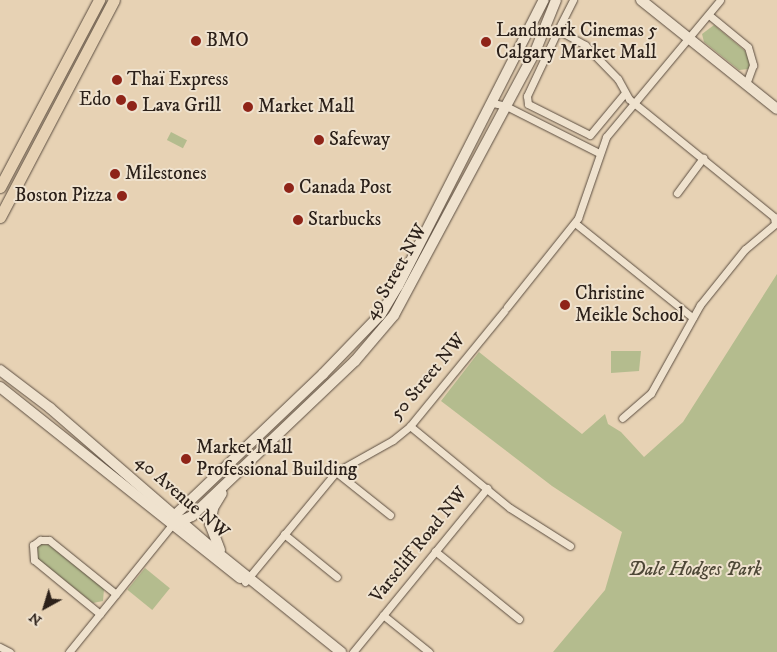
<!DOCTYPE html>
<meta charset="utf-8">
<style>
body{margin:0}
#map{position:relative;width:777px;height:652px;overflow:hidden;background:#e7d2b4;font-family:"IM FELL DW Pica",serif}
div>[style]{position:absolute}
.green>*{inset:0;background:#b4bc8e;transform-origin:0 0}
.roads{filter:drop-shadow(0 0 1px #5b4d40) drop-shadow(0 0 1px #5b4d40)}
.street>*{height:7px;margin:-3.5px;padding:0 3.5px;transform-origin:3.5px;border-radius:3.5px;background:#efe2ce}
.secondary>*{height:10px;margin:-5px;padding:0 5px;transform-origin:5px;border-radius:5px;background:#efe2ce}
.primary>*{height:11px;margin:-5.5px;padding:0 5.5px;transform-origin:5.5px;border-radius:5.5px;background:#e7d2b4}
.dots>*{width:14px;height:14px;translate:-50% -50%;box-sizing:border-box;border:2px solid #efe2ce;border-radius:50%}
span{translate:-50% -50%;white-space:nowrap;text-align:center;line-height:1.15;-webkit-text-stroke:4px #efe2ce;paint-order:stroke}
.poi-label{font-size:19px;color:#2c211a}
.left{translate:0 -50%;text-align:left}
.right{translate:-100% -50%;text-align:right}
.street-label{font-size:19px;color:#2c211a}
.park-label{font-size:19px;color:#4e4837;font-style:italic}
.north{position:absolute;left:20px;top:582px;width:50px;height:50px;-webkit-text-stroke:4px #efe2ce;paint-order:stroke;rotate:219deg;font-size:14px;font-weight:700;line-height:20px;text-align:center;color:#2c211a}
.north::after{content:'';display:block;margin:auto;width:18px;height:22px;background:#2c211a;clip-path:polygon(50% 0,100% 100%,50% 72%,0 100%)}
</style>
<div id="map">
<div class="green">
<i style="clip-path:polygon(714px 25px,745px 51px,750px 62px,749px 69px,739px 70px,704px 42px,702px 34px)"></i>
<i style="left:171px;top:132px;width:18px;height:9px;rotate:27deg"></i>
<i style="clip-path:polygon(777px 274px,777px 652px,553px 652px,605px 590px,622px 532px,552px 486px,441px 401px,479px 352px,582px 434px,605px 414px,608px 424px,621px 432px,644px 457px,683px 422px)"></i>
<i style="clip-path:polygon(611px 351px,641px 351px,639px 371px,611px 373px)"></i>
<i style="clip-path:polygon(40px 544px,49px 545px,104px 589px,103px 601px,93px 603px,38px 559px,35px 552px)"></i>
<i style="left:145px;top:568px;width:32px;height:28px;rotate:39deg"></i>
</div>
<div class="roads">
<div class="street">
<i style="left:573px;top:0;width:34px;rotate:117deg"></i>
<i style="left:558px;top:30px;width:31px;rotate:29deg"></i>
<i style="left:585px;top:45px;width:47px;rotate:45.9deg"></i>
<i style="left:618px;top:79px;width:23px;rotate:61deg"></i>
<i style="left:629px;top:99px;width:187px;rotate:39.1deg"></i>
<i style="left:774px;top:217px;width:7px;rotate:82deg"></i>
<i style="left:775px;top:224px;width:39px;rotate:140deg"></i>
<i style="left:745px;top:249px;width:72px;rotate:128.8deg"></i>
<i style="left:700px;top:305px;width:101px;rotate:119.1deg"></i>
<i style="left:651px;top:393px;width:38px;rotate:139deg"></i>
<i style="left:709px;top:15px;width:50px;rotate:39.4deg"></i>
<i style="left:748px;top:47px;width:19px;rotate:74deg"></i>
<i style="left:753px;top:65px;width:20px;rotate:110deg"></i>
<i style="left:558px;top:30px;width:73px;rotate:115.2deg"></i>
<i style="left:527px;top:96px;width:8px;rotate:83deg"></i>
<i style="left:528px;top:104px;width:69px;rotate:26.6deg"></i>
<i style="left:590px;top:135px;width:53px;rotate:-50.3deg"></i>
<i style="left:493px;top:103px;width:13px;rotate:13deg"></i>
<i style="left:506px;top:106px;width:104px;rotate:26.8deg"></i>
<i style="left:677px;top:193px;width:44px;rotate:-53.4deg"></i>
<i style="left:575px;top:223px;width:151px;rotate:38.8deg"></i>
<i style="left:507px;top:307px;width:114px;rotate:-51.4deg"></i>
<i style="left:578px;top:218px;width:86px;rotate:-70.9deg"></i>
<i style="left:606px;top:137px;width:178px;rotate:-50.2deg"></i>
<i style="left:410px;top:426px;width:129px;rotate:39.4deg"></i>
<i style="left:510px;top:508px;width:71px;rotate:32.3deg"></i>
<i style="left:336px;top:472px;width:69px;rotate:38.5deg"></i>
<i style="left:284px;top:534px;width:68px;rotate:39.1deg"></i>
<i style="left:435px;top:551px;width:108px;rotate:39deg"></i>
<i style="left:245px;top:582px;width:143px;rotate:-50.4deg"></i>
<i style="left:336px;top:472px;width:65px;rotate:-29.3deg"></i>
<i style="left:393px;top:440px;width:22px;rotate:-39deg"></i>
<i style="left:410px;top:426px;width:149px;rotate:-50.7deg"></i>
<i style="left:100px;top:614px;width:85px;rotate:-140.7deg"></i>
<i style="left:34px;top:560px;width:15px;rotate:-94deg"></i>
<i style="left:33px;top:545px;width:9px;rotate:-36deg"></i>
<i style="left:40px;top:540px;width:9px"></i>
<i style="left:49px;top:540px;width:86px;rotate:38.9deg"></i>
<i style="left:383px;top:615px;width:59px;rotate:38.8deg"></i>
<i style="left:0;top:647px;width:11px;rotate:27deg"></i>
<i style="left:69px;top:652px;width:164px;rotate:-51deg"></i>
<i style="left:353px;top:652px;width:212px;rotate:-50.7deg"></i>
</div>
<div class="secondary">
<i style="left:641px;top:0;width:174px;rotate:38.7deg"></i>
<i style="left:0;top:370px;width:63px;rotate:37.2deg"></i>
<i style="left:50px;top:408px;width:209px;rotate:40.9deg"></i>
<i style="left:208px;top:545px;width:171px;rotate:38.8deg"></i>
<i style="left:0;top:387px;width:307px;rotate:38.5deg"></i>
<i style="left:172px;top:525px;width:22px;rotate:-24deg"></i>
<i style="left:192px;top:516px;width:225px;rotate:-43.6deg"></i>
<i style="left:355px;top:361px;width:60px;rotate:-49.7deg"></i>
<i style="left:394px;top:315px;width:298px;rotate:-61.8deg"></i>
<i style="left:535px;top:52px;width:56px;rotate:-68deg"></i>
<i style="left:172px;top:525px;width:9px;rotate:-77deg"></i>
<i style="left:174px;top:516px;width:206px;rotate:-43.6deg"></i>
<i style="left:323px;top:374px;width:83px;rotate:-46deg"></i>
<i style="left:381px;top:314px;width:33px;rotate:-59deg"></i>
<i style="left:398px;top:286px;width:321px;rotate:-63deg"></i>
<i style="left:220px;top:550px;width:28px;rotate:-111deg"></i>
<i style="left:210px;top:524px;width:16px;rotate:-79deg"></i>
<i style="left:213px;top:508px;width:17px;rotate:-59deg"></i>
</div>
<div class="primary">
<i style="left:0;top:187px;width:212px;rotate:-62.1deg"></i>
<i style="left:0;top:217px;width:245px;rotate:-62.3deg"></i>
</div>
</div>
<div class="dots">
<i style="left:196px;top:41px;background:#8f2418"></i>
<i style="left:486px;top:42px;background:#8f2418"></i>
<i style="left:117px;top:80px;background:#8f2418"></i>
<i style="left:121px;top:100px;background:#8f2418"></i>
<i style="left:132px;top:106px;background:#8f2418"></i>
<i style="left:248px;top:107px;background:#8f2418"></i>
<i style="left:319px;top:140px;background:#8f2418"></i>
<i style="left:115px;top:174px;background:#8f2418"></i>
<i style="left:289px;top:188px;background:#8f2418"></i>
<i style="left:122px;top:196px;background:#8f2418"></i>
<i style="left:298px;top:220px;background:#8f2418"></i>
<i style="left:565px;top:305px;background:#8f2418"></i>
<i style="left:186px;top:459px;background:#8f2418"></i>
</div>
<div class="poi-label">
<span class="left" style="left:496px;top:42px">Landmark Cinemas 5<br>Calgary Market Mall</span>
<span class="left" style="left:206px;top:41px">BMO</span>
<span class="left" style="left:127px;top:80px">Thaï Express</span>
<span class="right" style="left:111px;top:100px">Edo</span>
<span class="left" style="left:142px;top:106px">Lava Grill</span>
<span class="left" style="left:258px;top:107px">Market Mall</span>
<span class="left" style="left:329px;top:140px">Safeway</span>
<span class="left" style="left:125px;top:174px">Milestones</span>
<span class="left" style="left:299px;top:188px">Canada Post</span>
<span class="right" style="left:112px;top:196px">Boston Pizza</span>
<span class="left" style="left:308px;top:220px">Starbucks</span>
<span class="left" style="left:575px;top:305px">Christine<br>Meikle School</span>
<span class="left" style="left:196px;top:459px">Market Mall<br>Professional Building</span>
</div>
<div class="street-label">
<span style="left:396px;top:272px;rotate:-60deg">49 Street NW</span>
<span style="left:428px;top:377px;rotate:-50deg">50 Street NW</span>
<span style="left:182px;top:497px;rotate:41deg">40 Avenue NW</span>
<span style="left:419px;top:545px;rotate:-51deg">Varscliff Road NW</span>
</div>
<div class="park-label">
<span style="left:695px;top:570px">Dale Hodges Park</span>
</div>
<div class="north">N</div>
</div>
